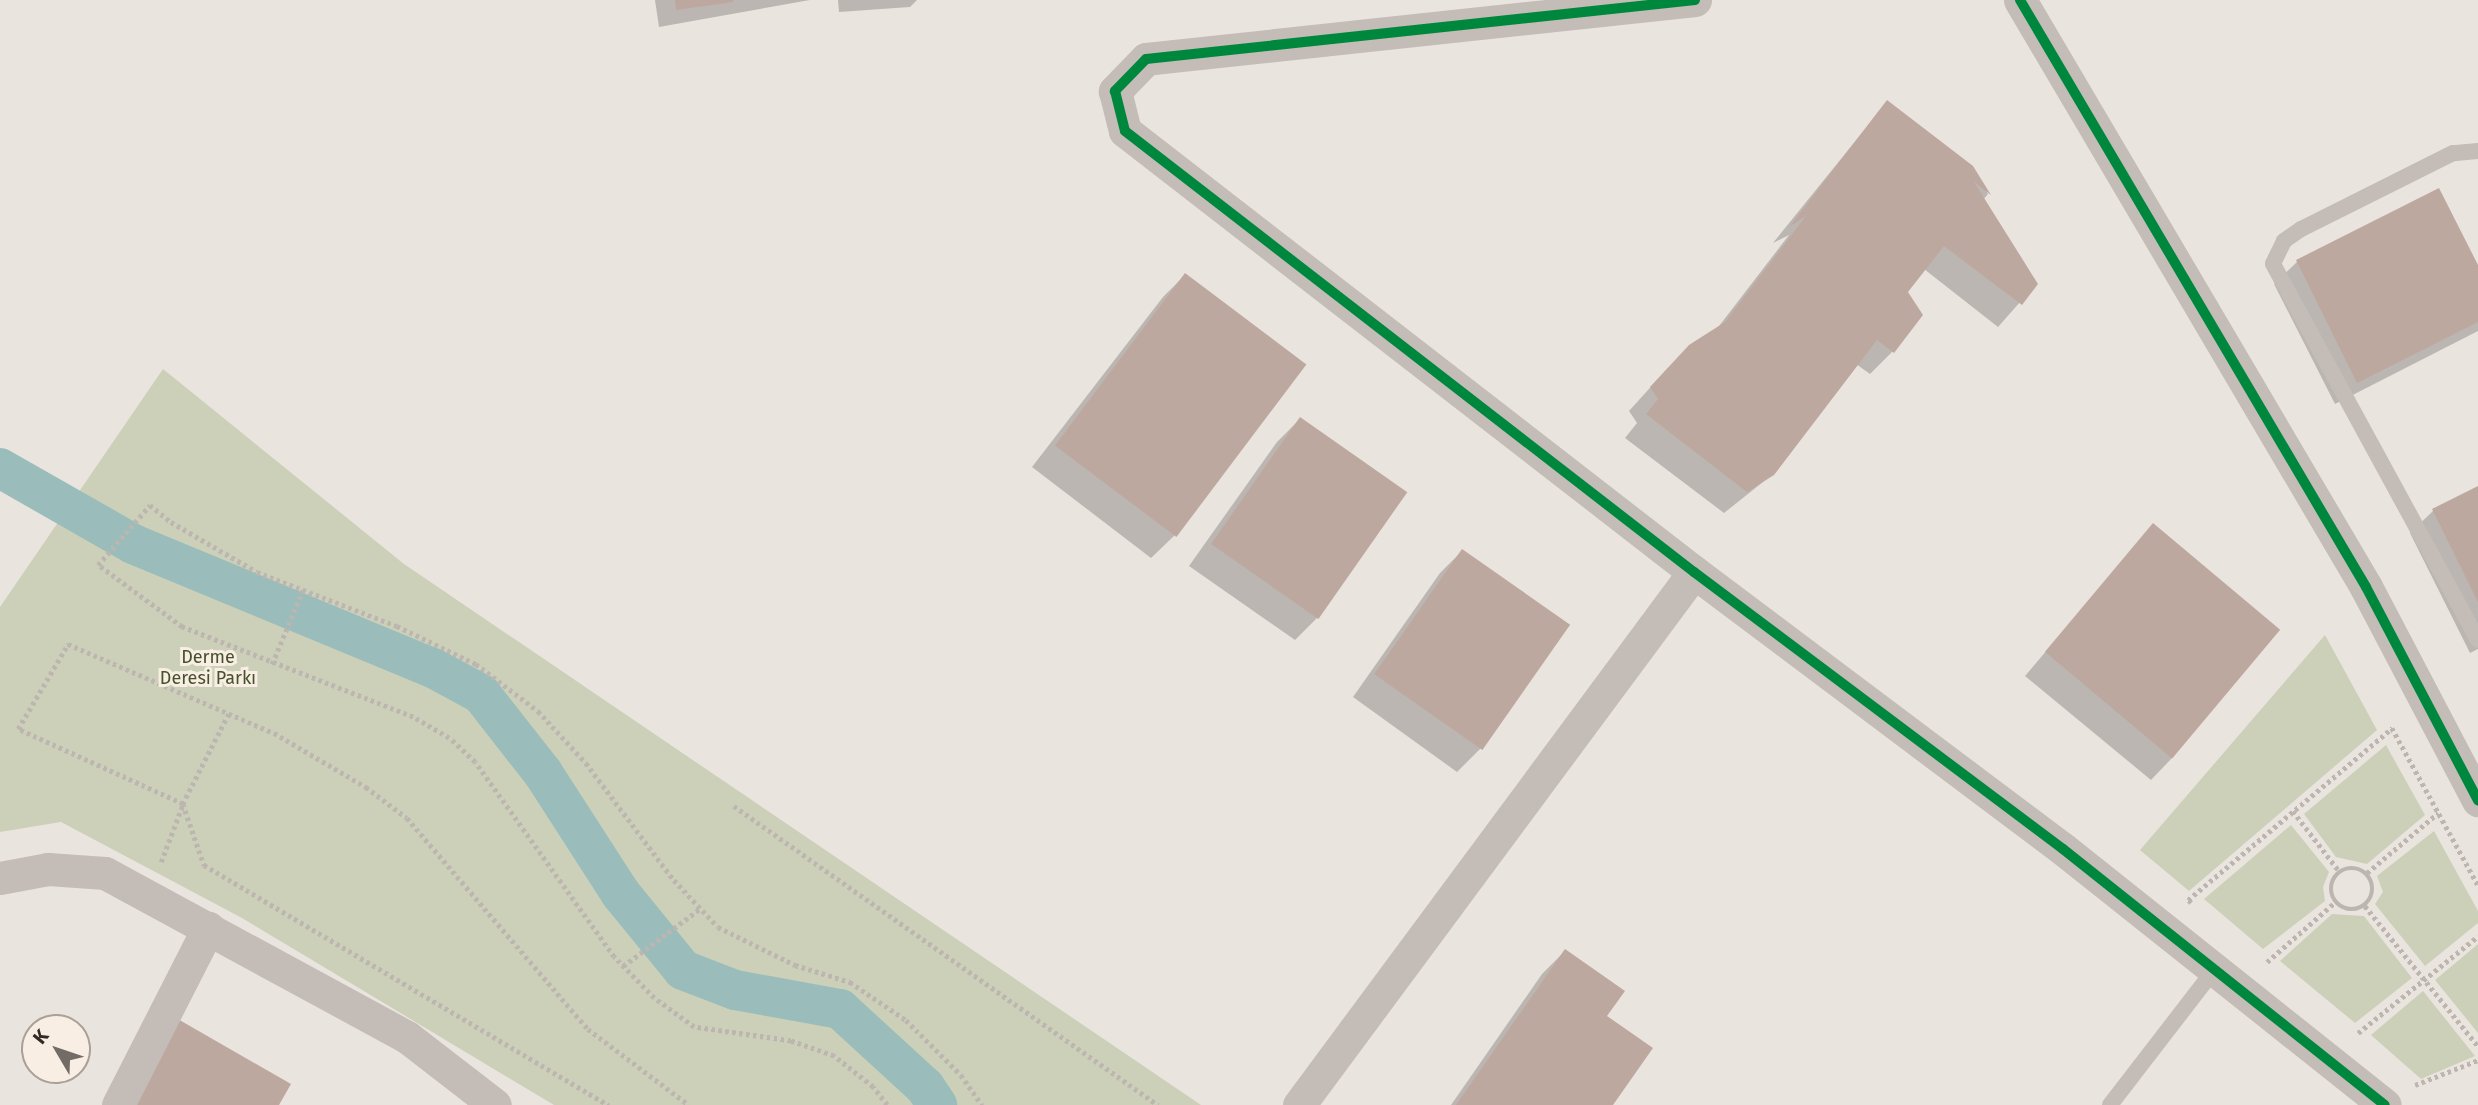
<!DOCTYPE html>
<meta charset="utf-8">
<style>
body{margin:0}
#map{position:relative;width:2478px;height:1105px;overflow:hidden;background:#eae4de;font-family:"Fira Sans",sans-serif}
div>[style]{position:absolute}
.green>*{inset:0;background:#ccd0b8}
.shadow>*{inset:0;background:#0003}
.canal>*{height:40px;margin:-20px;padding:0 20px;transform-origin:20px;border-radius:20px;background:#9abdbb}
.building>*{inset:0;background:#bda8a0;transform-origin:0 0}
.path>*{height:4.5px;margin-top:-2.25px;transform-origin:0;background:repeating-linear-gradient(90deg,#bcb5b0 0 3.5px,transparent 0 7px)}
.path>.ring{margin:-2.25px;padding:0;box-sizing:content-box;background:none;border:4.5px solid #bcb5b0;border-radius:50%}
.service>*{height:16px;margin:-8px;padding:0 8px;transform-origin:8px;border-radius:8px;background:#c4bcb7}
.minor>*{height:33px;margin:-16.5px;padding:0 16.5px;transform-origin:16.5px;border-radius:16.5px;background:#c4bcb7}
.cycleway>*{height:10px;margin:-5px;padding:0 5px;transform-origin:5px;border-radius:5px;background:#00873e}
span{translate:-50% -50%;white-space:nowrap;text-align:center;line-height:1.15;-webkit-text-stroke:6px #f8eee4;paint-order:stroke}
.park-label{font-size:18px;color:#44512a}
.north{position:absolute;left:21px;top:1014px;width:70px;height:70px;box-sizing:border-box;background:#f8eee4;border:2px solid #a9a098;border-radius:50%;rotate:309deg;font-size:19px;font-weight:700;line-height:28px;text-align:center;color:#332a26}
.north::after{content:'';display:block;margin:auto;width:24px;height:32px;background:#736b66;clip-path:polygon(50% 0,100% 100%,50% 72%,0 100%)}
</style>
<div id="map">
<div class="green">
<i style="clip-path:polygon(163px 369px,404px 564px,1201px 1105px,554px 1105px,242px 918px,61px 822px,0 832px,0 607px)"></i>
<i style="clip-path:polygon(2325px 635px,2377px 730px,2189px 891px,2140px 850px)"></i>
<i style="clip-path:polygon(2386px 745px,2425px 815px,2367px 864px,2336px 857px,2304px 814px)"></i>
<i style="clip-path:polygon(2291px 825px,2329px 872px,2323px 887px,2325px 901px,2263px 949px,2204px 899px)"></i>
<i style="clip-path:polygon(2434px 831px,2478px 911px,2478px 923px,2425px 966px,2375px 904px,2383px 892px,2377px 876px)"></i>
<i style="clip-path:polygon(2332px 914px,2364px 916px,2412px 978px,2355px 1023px,2280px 961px)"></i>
<i style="clip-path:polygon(2478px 944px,2478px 1033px,2435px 980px)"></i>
<i style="clip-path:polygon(2423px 991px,2475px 1056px,2421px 1079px,2371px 1035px)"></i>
</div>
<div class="shadow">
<i style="clip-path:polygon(655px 0,810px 0,659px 27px)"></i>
<i style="clip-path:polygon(838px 0,917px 0,910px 7px,839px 12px)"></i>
<i style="clip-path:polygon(1887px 102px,1972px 167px,1988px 194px,1983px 200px,2036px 284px,1998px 327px,1924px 269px,1906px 292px,1921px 315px,1892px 352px,1870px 374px,1856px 364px,1773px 474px,1724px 513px,1625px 438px,1637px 423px,1629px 411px,1667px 369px,1716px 330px,1789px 235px,1773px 243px)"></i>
<i style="clip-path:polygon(2438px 190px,2478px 269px,2478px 331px,2335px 404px,2274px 284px,2297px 262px)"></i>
<i style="clip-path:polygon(1185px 275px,1174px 536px,1151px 558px,1032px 467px,1163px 297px)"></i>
<i style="clip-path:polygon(1300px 419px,1317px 618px,1295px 640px,1189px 566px,1277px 442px)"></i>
<i style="clip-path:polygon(2478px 488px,2478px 649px,2470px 653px,2410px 533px,2433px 511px)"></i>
<i style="clip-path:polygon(2153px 525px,2173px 757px,2151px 780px,2025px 676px)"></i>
<i style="clip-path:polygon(1462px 551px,1568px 626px,1480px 749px,1457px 772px,1353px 697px,1440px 573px)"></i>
<i style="clip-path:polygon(1565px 951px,1611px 1105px,1451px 1105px,1542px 974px)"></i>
</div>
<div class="canal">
<i style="left:0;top:468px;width:153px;rotate:29.7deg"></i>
<i style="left:133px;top:544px;width:325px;rotate:22.5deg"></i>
<i style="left:433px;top:668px;width:55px;rotate:28.4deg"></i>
<i style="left:481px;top:694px;width:100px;rotate:51.9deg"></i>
<i style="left:543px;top:773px;width:144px;rotate:57.2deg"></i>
<i style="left:621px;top:894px;width:98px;rotate:50.8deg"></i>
<i style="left:683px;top:970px;width:56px;rotate:21deg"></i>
<i style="left:735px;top:990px;width:107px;rotate:10.3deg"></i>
<i style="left:840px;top:1009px;width:115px;rotate:42.5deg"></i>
<i style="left:925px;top:1087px;width:22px;rotate:56deg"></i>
</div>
<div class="building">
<i style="clip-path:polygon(675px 0,733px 0,733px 2px,676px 10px)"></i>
<i style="clip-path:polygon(1887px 100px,1973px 166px,1991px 195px,1974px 182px,2038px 284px,2022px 305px,1944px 246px,1908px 292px,1923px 315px,1894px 353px,1877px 340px,1774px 475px,1747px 492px,1646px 414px,1658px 399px,1650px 387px,1689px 345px,1725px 322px,1806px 216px,1790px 226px)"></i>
<i style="clip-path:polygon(2439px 188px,2478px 265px,2478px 322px,2357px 383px,2296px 260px)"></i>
<i style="left:1185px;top:273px;width:152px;height:216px;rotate:37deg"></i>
<i style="left:1300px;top:417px;width:131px;height:155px;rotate:35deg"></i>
<i style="clip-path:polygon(2478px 486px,2478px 602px,2432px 509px)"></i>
<i style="left:2153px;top:523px;width:166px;height:168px;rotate:40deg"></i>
<i style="left:1462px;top:549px;width:132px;height:153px;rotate:35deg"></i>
<i style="clip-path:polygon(1565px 949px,1625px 991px,1607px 1016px,1653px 1048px,1613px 1105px,1456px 1105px)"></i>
<i style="clip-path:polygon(176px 1018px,291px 1084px,279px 1105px,132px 1105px)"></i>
</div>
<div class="path">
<i style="left:272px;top:664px;width:80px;rotate:-67.3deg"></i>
<i style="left:229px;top:714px;width:101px;rotate:117.1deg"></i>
<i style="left:183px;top:804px;width:65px;rotate:71deg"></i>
<i style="left:204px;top:865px;width:471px;rotate:30.7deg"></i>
<i style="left:734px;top:806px;width:519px;rotate:35.19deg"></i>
<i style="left:2293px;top:811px;width:77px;rotate:52.4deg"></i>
<i style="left:161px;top:862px;width:62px;rotate:-69.2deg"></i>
<i style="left:183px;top:804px;width:181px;rotate:-155.6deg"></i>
<i style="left:18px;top:729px;width:99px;rotate:-59.5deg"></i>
<i style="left:68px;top:644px;width:224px;rotate:23.4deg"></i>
<i style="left:274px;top:733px;width:107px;rotate:30.4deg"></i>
<i style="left:366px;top:787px;width:51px;rotate:37.1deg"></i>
<i style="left:407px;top:818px;width:278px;rotate:49.4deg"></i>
<i style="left:588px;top:1029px;width:126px;rotate:37deg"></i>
<i class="ring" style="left:2331px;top:868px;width:37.5px;height:37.5px"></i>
<i style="left:2367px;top:873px;width:93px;rotate:-40.2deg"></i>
<i style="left:2191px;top:903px;width:4px;rotate:-135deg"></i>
<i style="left:2188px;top:900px;width:267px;rotate:-40.1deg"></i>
<i style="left:2392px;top:728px;width:179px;rotate:61.3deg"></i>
<i style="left:2365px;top:906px;width:180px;rotate:51.1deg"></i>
<i style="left:2267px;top:962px;width:91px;rotate:-41.4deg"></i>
<i style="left:623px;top:966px;width:97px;rotate:-36.6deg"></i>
<i style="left:2358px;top:1033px;width:154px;rotate:-38.9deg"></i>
<i style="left:2415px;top:1085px;width:68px;rotate:-21.6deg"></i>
<i style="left:887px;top:1105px;width:23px;rotate:-128deg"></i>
<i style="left:873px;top:1087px;width:50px;rotate:-141.5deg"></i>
<i style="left:834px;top:1056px;width:46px;rotate:-160.8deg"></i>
<i style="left:791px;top:1041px;width:98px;rotate:-171.8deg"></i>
<i style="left:694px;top:1027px;width:49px;rotate:-144.1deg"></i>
<i style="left:654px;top:998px;width:57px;rotate:-134.3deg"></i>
<i style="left:614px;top:957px;width:239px;rotate:-125.5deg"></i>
<i style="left:475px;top:762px;width:35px;rotate:-137deg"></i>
<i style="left:449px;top:738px;width:42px;rotate:-149.7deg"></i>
<i style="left:413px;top:717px;width:248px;rotate:-158.7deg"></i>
<i style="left:182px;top:627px;width:104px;rotate:-143.6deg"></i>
<i style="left:98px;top:565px;width:79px;rotate:-49.1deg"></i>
<i style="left:150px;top:505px;width:27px;rotate:39deg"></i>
<i style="left:171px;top:522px;width:99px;rotate:30.2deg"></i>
<i style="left:257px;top:572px;width:150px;rotate:21.1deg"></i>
<i style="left:397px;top:626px;width:88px;rotate:25.7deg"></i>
<i style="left:476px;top:664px;width:78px;rotate:37.2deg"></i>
<i style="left:538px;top:711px;width:71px;rotate:47.3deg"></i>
<i style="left:586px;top:763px;width:146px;rotate:53.1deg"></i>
<i style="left:674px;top:880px;width:64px;rotate:46.9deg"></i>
<i style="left:718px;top:927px;width:86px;rotate:26.3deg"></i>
<i style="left:795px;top:965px;width:58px;rotate:17.2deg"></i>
<i style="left:850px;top:982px;width:68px;rotate:34.2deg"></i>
<i style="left:906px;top:1020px;width:78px;rotate:45deg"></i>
<i style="left:961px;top:1075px;width:37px;rotate:55deg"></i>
</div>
<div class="service">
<i style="left:2478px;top:151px;width:25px;rotate:175deg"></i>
<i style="left:2453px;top:153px;width:170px;rotate:153.4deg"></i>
<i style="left:2301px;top:229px;width:21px;rotate:145deg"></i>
<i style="left:2284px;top:241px;width:25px;rotate:116deg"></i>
<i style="left:2273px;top:264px;width:428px;rotate:61.4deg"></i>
<i style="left:2110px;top:1105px;width:170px;rotate:-52.4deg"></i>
</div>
<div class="minor">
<i style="left:1695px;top:0;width:552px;rotate:173.87deg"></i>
<i style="left:1146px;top:59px;width:45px;rotate:134.1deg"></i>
<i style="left:1115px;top:91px;width:41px;rotate:76deg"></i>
<i style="left:1125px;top:131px;width:720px;rotate:37.78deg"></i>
<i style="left:1694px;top:572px;width:461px;rotate:36.9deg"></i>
<i style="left:2063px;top:849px;width:411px;rotate:38.5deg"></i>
<i style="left:2020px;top:0;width:681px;rotate:59.48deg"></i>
<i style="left:2366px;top:587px;width:241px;rotate:62.3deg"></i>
<i style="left:0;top:878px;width:49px;rotate:-10.6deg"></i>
<i style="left:48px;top:869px;width:57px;rotate:4deg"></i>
<i style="left:105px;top:873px;width:344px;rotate:28.5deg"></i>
<i style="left:407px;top:1037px;width:111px;rotate:37.7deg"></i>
<i style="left:118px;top:1105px;width:199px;rotate:-63deg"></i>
<i style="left:1299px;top:1105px;width:663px;rotate:-53.46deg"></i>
</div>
<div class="cycleway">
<i style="left:1695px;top:0;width:552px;rotate:173.87deg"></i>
<i style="left:1146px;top:59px;width:45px;rotate:134.1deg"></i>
<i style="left:1115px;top:91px;width:41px;rotate:76deg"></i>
<i style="left:1125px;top:131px;width:720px;rotate:37.78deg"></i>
<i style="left:1694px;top:572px;width:461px;rotate:36.9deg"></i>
<i style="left:2063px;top:849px;width:411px;rotate:38.5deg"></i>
<i style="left:2020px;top:0;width:681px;rotate:59.48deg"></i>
<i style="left:2366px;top:587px;width:241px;rotate:62.3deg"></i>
</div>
<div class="park-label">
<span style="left:208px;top:668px">Derme<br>Deresi Parkı</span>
</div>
<div class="north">K</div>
</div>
